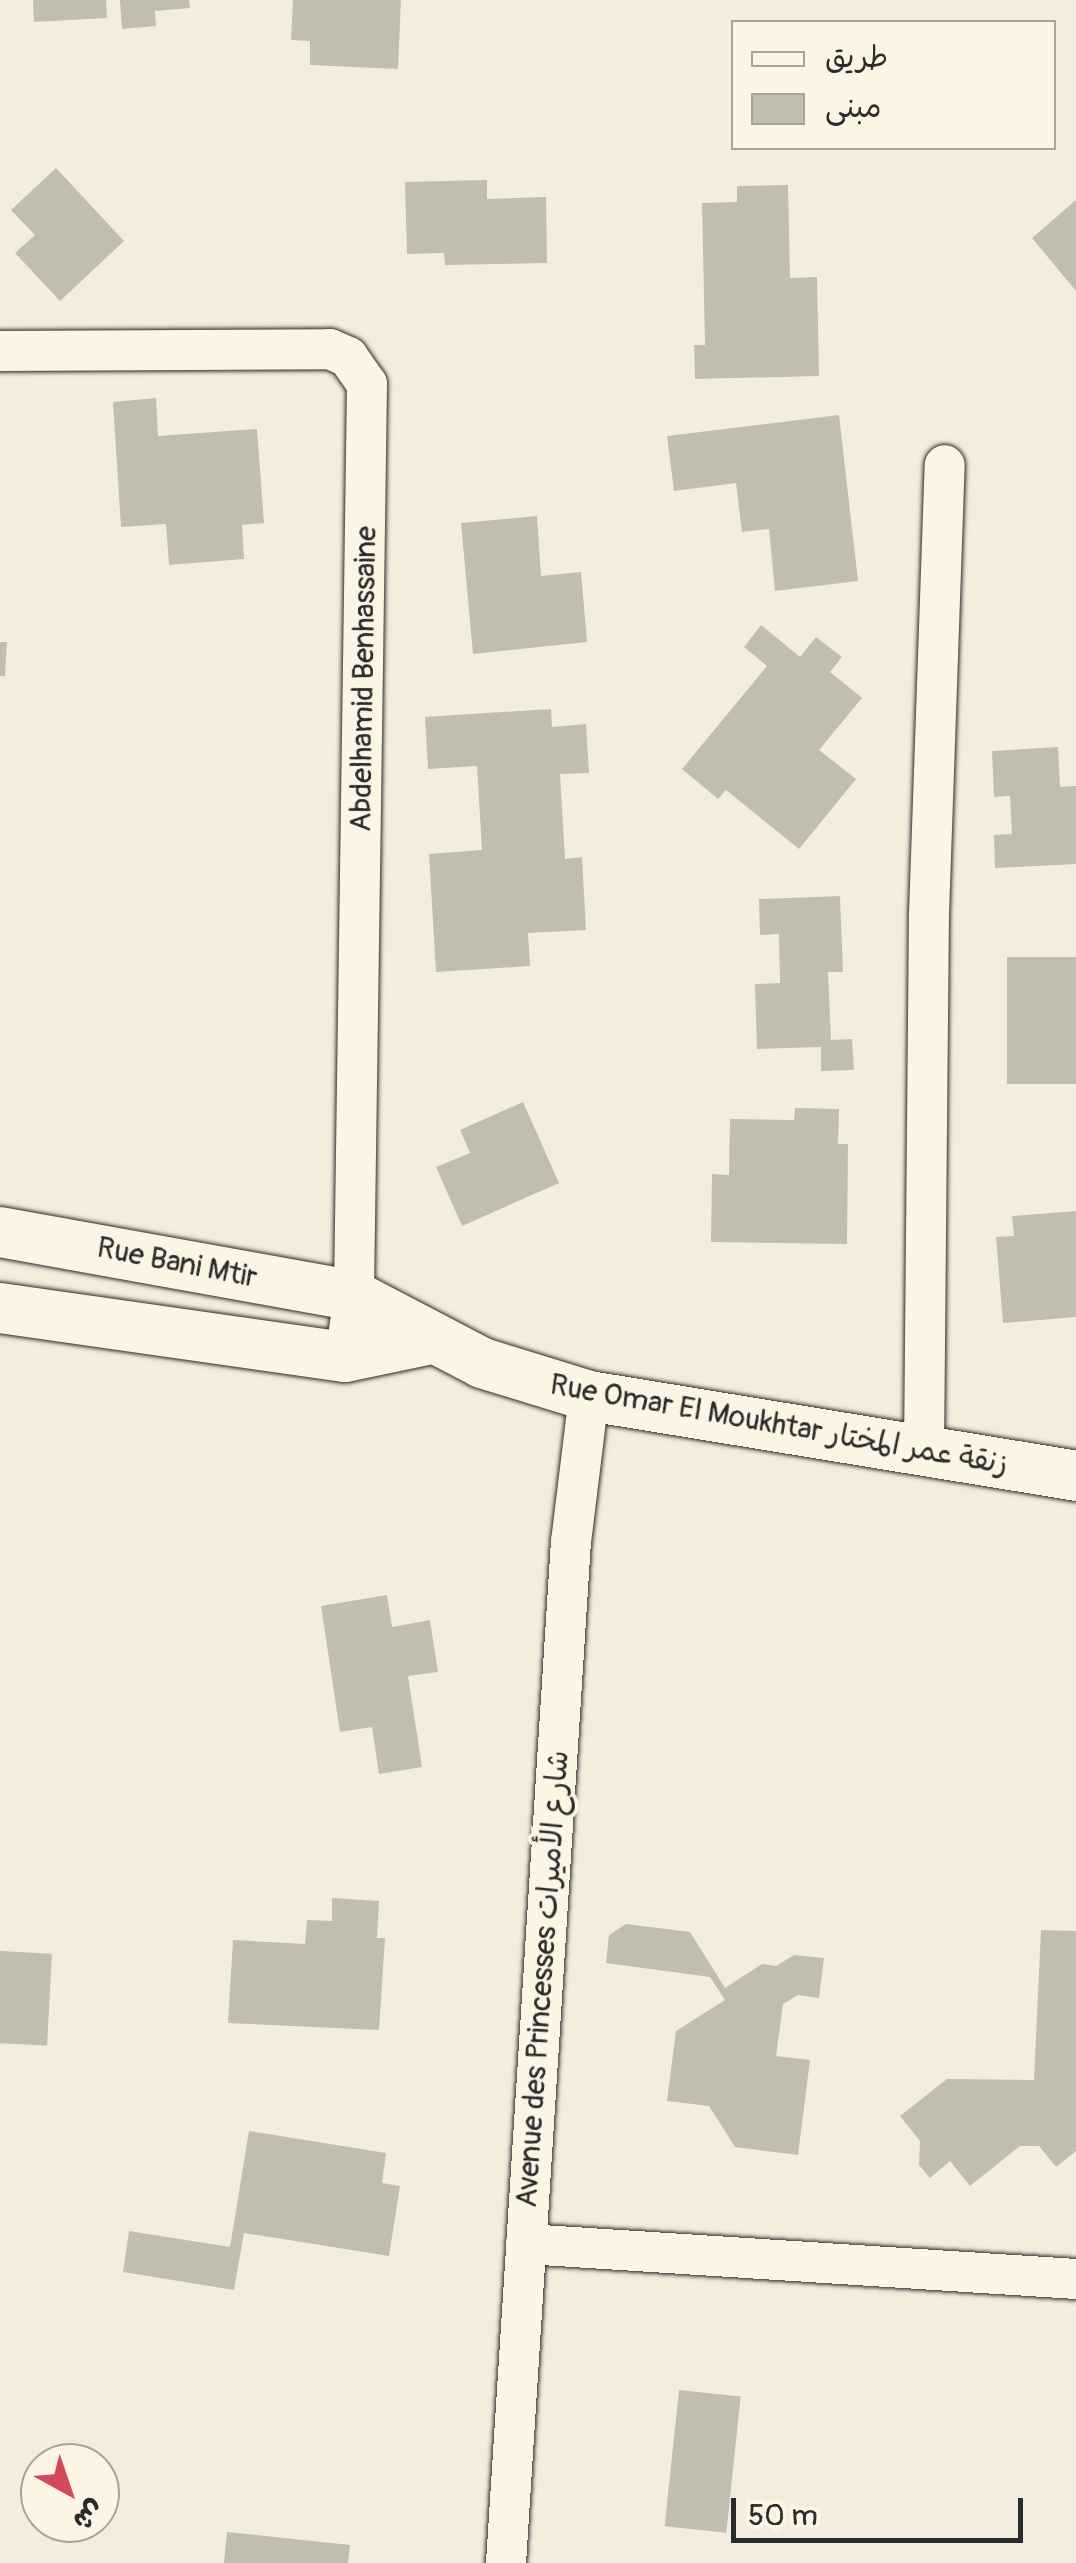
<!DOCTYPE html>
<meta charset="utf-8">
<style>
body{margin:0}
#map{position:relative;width:1076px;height:2563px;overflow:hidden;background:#f4edde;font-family:Pangolin,"Playpen Sans Arabic",sans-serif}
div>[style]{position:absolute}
.building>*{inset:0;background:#c2bdb1;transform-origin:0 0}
.roads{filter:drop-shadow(0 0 2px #2b2b2b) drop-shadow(0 0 2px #2b2b2b)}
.minor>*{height:40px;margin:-20px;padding:0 20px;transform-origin:20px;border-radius:20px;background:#fcf5e5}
.tertiary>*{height:50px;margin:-25px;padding:0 25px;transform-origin:25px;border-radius:25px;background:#fcf5e5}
span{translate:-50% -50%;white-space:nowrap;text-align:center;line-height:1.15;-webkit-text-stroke:8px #fcf5e5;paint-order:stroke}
.street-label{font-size:30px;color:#2b2b2b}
.legend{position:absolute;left:731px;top:20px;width:325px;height:130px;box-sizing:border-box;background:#fcf5e5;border:2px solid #a8a49b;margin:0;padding:12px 18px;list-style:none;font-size:30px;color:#2b2b2b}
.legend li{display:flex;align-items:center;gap:20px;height:50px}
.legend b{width:50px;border:2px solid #a8a49b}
.north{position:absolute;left:20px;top:2443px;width:100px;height:100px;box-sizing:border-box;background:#fcf5e5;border:2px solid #a8a49b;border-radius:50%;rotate:140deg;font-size:28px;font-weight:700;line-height:40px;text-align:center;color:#2b2b2b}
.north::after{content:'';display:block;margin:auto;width:35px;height:45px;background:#d1495b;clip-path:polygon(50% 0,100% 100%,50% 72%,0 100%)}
.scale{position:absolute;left:731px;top:2498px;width:292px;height:45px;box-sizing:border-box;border:5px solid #2b2b2b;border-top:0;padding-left:12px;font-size:30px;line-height:35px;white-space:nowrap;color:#2b2b2b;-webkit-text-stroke:8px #fcf5e5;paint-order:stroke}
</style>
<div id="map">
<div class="building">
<i style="clip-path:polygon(33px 0,106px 0,107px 18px,34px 22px)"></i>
<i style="clip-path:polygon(120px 0,189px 0,190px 8px,155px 11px,156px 26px,122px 29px)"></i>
<i style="clip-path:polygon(293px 0,401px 0,398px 69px,310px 65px,310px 41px,291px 40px)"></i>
<i style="clip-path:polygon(56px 168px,124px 241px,60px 301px,15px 253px,35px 235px,11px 210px)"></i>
<i style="clip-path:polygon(487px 180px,487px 199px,546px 197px,547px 263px,445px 265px,444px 253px,407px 254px,405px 182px)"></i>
<i style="clip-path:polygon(788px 185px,790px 278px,817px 277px,819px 376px,695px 379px,694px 345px,705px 345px,702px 203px,737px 202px,737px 186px)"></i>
<i style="clip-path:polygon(1076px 200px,1076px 291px,1032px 238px)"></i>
<i style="clip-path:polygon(156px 398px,158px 436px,257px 429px,264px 523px,242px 525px,244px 559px,169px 565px,166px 524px,121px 527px,113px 402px)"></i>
<i style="clip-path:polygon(839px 415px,858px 581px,775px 591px,769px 529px,742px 532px,736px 483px,674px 491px,667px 436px)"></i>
<i style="clip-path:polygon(537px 516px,541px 576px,581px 572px,587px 642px,473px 654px,461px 523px)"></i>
<i style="clip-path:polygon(761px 625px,800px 657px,816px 637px,842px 657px,830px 672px,862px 698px,819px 750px,856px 779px,799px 849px,726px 790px,718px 799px,682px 769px,767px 666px,744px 647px)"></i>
<i style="clip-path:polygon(0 642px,7px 642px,5px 676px,0 676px)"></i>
<i style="clip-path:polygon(551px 709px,552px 727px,586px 724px,589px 773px,560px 774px,565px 859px,582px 857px,586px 930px,528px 933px,530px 966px,436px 972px,429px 854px,482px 850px,477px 766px,428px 769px,425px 717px)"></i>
<i style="clip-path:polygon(1058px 747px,1060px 787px,1076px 786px,1076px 864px,995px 868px,994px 835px,1012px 834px,1010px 796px,994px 797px,992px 751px)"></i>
<i style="clip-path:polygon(840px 896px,843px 972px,828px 972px,831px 1040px,852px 1039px,854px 1070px,821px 1071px,821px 1047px,757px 1049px,755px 984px,780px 983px,779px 934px,760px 935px,759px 899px)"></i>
<i style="left:1076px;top:957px;width:127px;height:69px;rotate:90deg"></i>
<i style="clip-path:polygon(523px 1102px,559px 1183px,462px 1226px,436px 1167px,470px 1153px,460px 1130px)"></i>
<i style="clip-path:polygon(795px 1108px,839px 1109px,838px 1144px,848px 1144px,847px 1244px,711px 1242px,712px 1174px,729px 1175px,730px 1119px,794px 1120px)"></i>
<i style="clip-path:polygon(1076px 1211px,1076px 1317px,1003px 1323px,996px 1237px,1014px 1236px,1012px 1216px)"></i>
<i style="clip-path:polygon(387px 1595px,392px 1627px,430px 1620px,438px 1672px,408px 1676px,422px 1767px,379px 1774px,372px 1727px,340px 1732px,321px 1606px)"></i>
<i style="clip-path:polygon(332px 1898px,379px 1901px,377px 1938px,385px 1938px,379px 2030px,228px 2023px,233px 1940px,305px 1944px,307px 1920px,332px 1921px)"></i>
<i style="clip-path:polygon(626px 1924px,690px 1932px,725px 1988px,762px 1964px,776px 1966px,794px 1955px,824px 1958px,819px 1998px,798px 1995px,783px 2004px,776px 2056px,810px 2060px,798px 2155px,735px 2147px,709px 2106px,667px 2101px,676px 2031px,725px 2000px,710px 1977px,606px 1963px,609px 1935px)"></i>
<i style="clip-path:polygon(1041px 1930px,1076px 1931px,1076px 2151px,1056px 2167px,1039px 2146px,1020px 2146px,970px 2186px,950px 2161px,930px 2178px,919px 2165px,920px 2141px,900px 2116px,947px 2079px,1034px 2080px)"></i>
<i style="left:0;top:1951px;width:52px;height:92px;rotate:3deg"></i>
<i style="clip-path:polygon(249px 2131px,386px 2153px,382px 2183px,400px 2186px,389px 2256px,244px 2233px,234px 2290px,123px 2272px,129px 2231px,230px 2247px)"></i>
<i style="left:679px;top:2390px;width:62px;height:137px;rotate:6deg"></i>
<i style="clip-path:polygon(227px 2532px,350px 2545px,348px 2563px,224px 2563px)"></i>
</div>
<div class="roads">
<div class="minor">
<i style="left:0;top:351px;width:330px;rotate:-0.3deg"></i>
<i style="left:330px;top:349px;width:20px;rotate:24deg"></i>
<i style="left:348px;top:357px;width:33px;rotate:55deg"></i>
<i style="left:367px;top:384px;width:912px;rotate:90.82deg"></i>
<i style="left:354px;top:1296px;width:62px;rotate:98.4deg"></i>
<i style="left:924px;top:1451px;width:537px;rotate:-89.47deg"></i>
<i style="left:929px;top:914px;width:449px;rotate:-88deg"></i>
<i style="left:526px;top:2244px;width:551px;rotate:3.64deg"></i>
<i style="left:506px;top:2563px;width:1023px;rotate:-86.36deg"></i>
<i style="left:571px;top:1542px;width:147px;rotate:-83deg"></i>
</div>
<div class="tertiary">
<i style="left:0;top:1232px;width:360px;rotate:10.2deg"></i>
<i style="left:354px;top:1296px;width:144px;rotate:27.6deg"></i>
<i style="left:482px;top:1363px;width:112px;rotate:17.1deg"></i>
<i style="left:589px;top:1396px;width:494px;rotate:9.3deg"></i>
<i style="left:0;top:1308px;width:348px;rotate:8.1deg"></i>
<i style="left:345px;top:1357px;width:88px;rotate:-11.8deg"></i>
</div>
</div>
<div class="street-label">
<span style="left:364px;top:679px;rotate:-89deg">Abdelhamid Benhassaine</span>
<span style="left:177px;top:1263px;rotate:11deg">Rue Bani Mtir</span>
<span style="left:779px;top:1425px;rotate:10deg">Rue Omar El Moukhtar زنقة عمر المختار</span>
<span style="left:543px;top:1979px;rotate:-86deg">Avenue des Princesses شارع الأميرات</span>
</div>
<ul class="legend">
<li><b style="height:12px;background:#fcf5e5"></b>طريق</li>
<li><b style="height:28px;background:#c2bdb1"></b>مبنى</li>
</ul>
<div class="north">ش</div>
<div class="scale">50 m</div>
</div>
